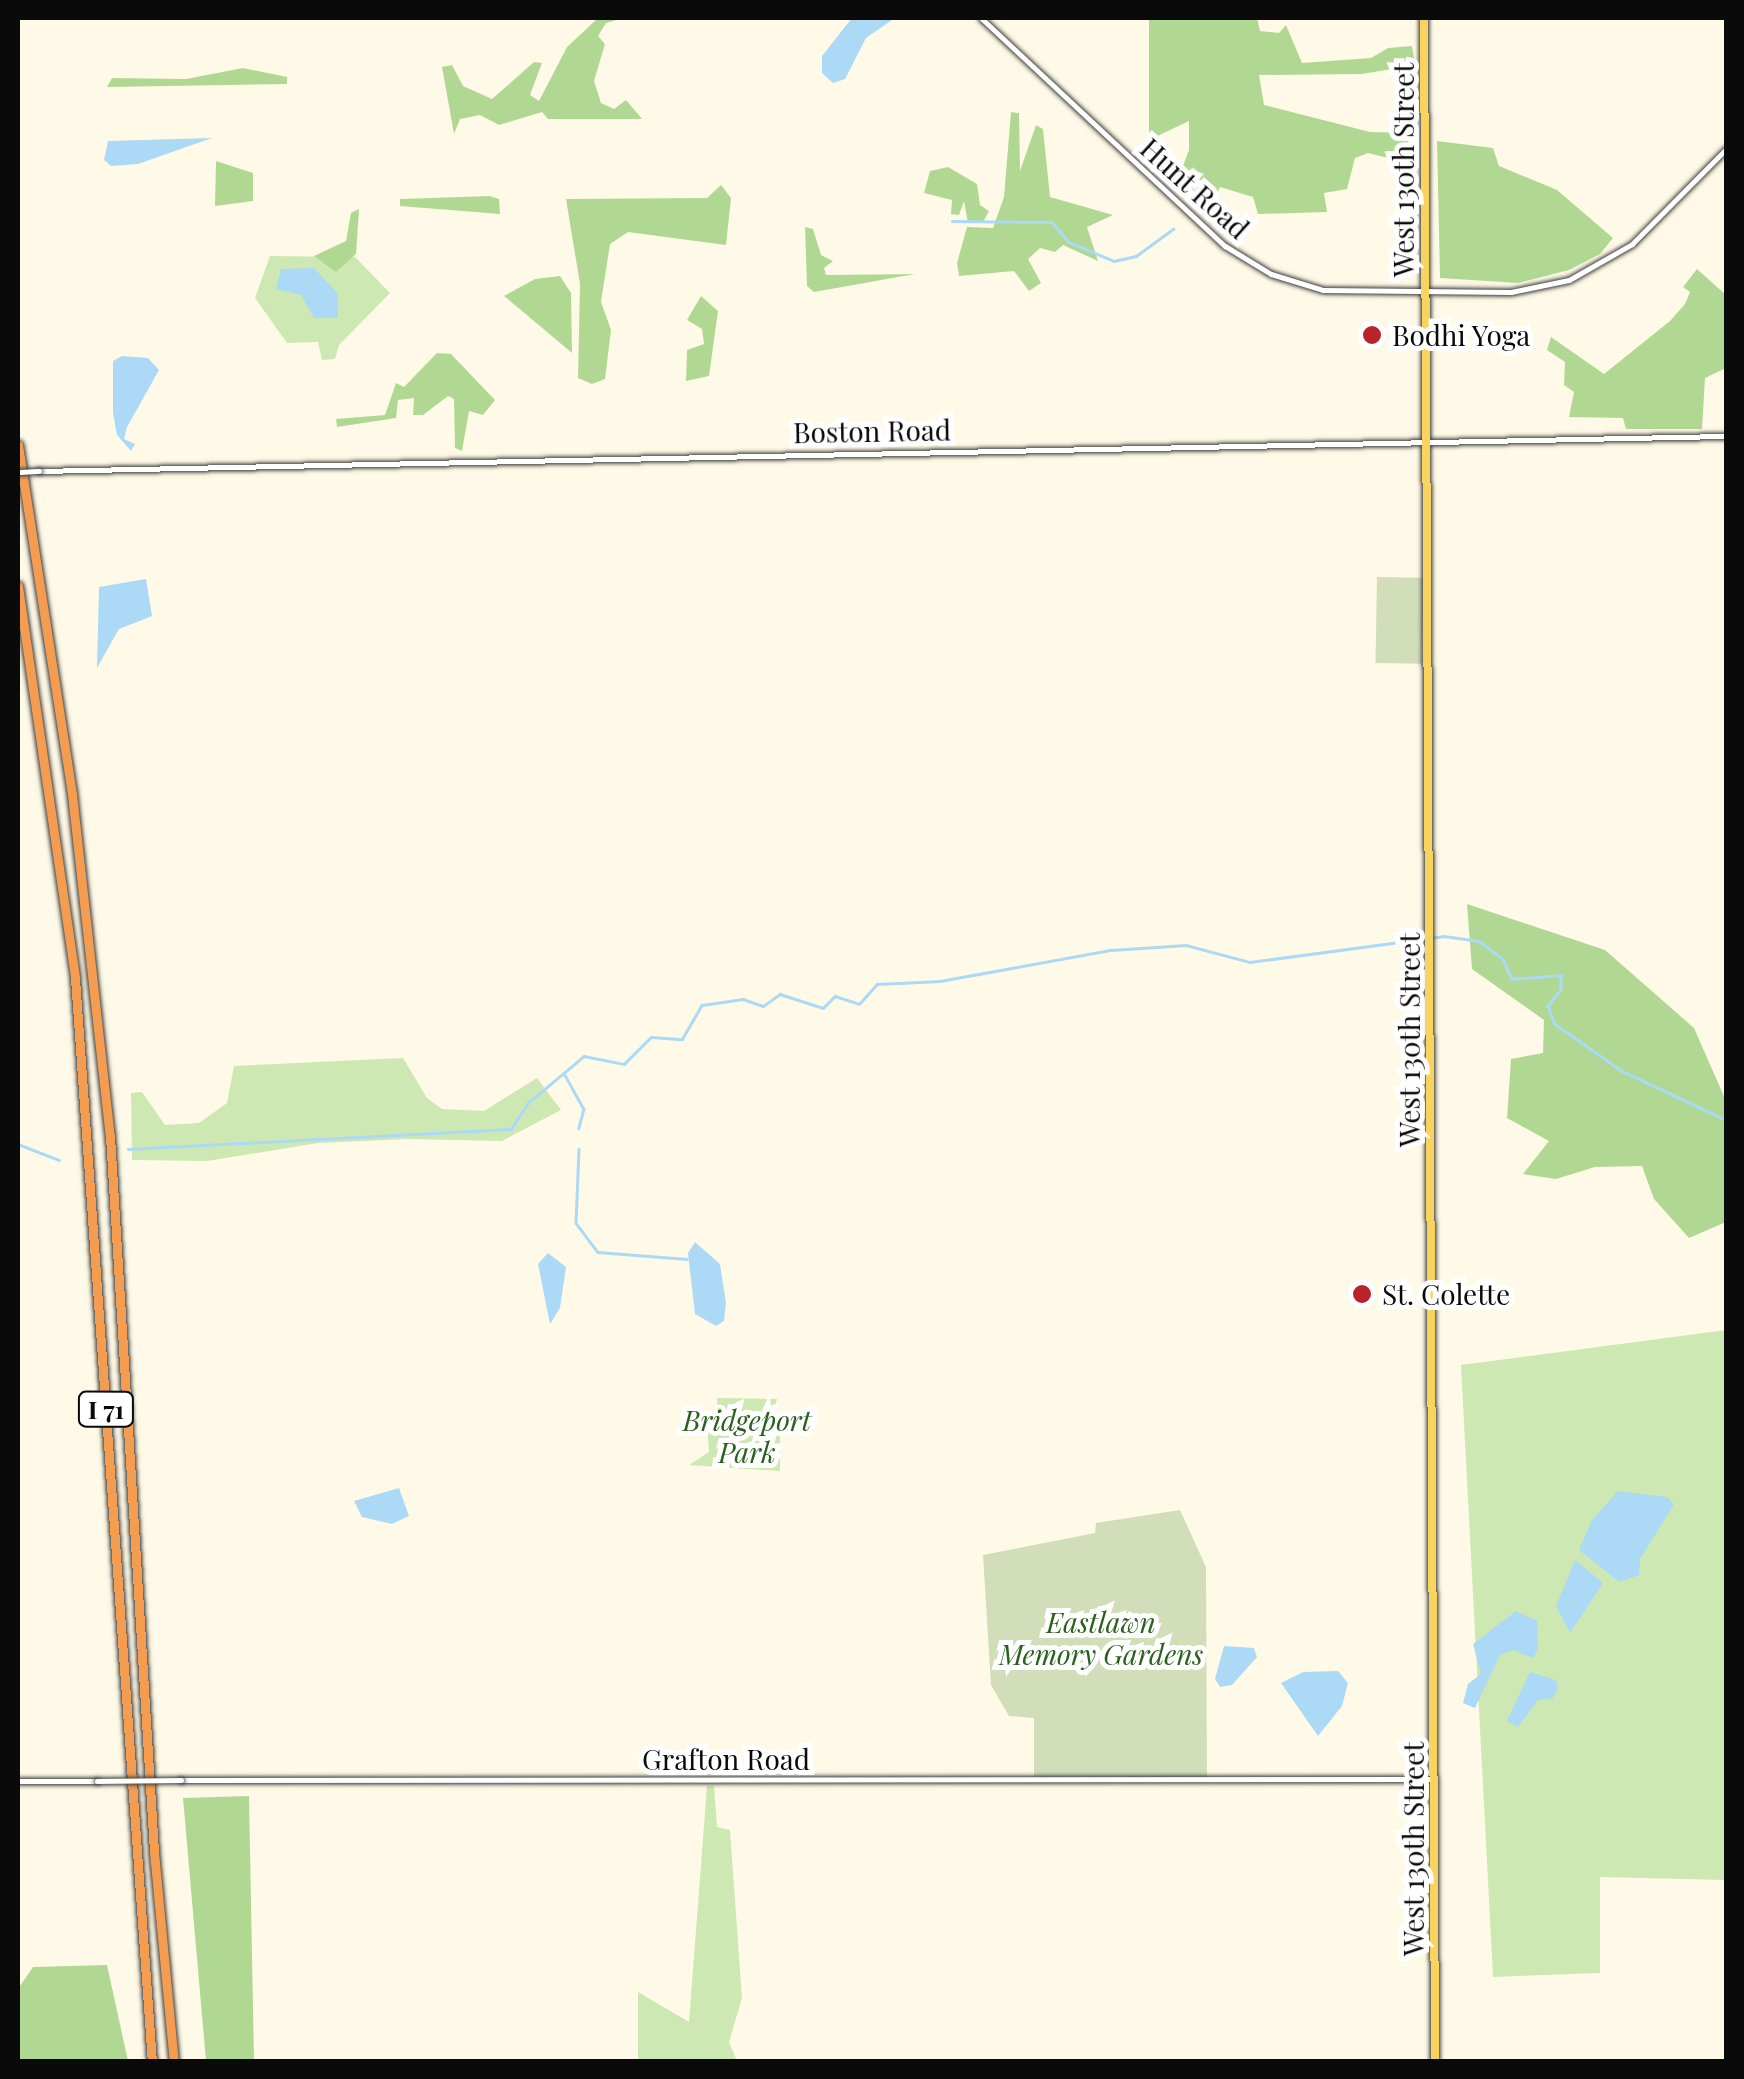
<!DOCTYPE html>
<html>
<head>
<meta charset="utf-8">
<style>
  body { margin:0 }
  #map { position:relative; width:1744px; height:2079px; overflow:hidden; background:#fffae7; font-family:"Playfair Display",serif }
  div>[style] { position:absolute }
  .green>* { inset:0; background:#cde8b2 }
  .forest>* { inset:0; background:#b1d892 }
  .cemetery>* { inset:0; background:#d2deba; transform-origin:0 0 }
  .water>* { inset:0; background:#acd9f5 }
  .stream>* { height:2.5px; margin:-1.25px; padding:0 1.25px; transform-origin:1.25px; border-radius:1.25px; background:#acd9f5 }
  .roads { filter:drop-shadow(0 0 2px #3d3d3d) drop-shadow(0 0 2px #3d3d3d) }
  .minor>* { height:5px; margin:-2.5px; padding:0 2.5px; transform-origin:2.5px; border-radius:2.5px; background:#fff }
  .major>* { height:8px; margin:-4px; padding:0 4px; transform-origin:4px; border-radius:4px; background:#f8d45e }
  .highway>* { height:9px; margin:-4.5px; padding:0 4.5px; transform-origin:4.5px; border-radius:4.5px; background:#f49d50 }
  .bridges { filter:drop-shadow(0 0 2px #3d3d3d) drop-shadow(0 0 2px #3d3d3d) }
  .minor-bridge>* { height:5px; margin:-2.5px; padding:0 2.5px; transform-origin:2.5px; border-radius:2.5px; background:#fff }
  .dots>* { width:28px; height:28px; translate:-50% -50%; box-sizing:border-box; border:5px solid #fff; border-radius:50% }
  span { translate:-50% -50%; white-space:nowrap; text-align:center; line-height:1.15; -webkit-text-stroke:10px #fff; paint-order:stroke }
  .shield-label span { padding:2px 8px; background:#fff; border:2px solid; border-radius:8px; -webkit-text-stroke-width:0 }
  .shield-label { font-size:25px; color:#0a0a0a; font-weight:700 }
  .street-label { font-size:28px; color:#0a0a0a }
  .poi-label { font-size:28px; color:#0a0a0a }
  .left { translate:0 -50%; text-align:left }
  .park-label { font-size:28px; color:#29601c; font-style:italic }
  .frame { position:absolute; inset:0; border:20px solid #0a0a0a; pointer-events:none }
</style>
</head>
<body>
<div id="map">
  <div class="green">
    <div style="clip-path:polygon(270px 256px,355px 257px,390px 293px,339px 345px,335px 359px,322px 360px,318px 342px,287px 343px,255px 298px)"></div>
    <div style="clip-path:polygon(403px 1058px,427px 1098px,442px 1109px,484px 1111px,537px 1078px,561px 1110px,502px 1141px,408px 1139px,318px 1143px,207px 1161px,132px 1160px,131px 1093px,142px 1092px,165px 1125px,199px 1123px,227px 1103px,234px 1066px)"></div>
    <div style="clip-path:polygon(1726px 1330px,1726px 1880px,1600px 1877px,1600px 1973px,1493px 1977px,1461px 1365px)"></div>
    <div style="clip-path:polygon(717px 1398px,777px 1399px,773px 1415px,780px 1422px,780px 1471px,689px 1465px,709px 1452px,707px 1426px,718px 1420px)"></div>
    <div style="clip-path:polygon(707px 1786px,714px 1786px,717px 1827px,730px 1830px,742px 1998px,729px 2042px,737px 2061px,638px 2061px,638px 1992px,689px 2022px)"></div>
  </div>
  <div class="forest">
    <div style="clip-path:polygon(598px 18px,623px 18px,606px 23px,598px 36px,605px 44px,594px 81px,601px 103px,614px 109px,626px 100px,642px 119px,548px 119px,542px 112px,499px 125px,480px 115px,460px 119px,454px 134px,442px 67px,452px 65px,463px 86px,492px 99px,534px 62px,542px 63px,530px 95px,539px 101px,567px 47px)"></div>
    <div style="clip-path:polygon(1149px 18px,1257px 18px,1260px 31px,1279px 33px,1286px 25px,1302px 63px,1371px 58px,1388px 48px,1412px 46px,1415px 65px,1362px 74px,1259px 75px,1264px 105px,1370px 132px,1411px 133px,1413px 164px,1368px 153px,1355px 158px,1347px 189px,1324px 193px,1327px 212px,1258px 214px,1253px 197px,1220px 187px,1206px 215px,1175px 187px,1189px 150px,1189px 121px,1149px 140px)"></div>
    <div style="clip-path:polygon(243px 68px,287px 77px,287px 84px,107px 87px,112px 78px,186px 79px)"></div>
    <div style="clip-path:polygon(1011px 112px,1019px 113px,1020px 171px,1036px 125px,1043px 129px,1050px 197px,1113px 215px,1087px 227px,1098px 261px,1063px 245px,1055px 252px,1040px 248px,1028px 259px,1041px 283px,1029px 291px,1014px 271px,959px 276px,957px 263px,967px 227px,993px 228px,1004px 197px)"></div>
    <div style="clip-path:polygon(1437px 141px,1493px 148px,1499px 166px,1557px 190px,1613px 238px,1600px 254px,1569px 270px,1518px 283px,1440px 278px)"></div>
    <div style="clip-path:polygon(216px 161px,253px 173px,253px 201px,215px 206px)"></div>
    <div style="clip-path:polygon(948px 167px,977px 184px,980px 205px,989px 211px,983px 222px,968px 223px,964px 201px,959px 215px,951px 214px,952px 200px,924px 193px,930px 171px)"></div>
    <div style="clip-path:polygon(721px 185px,731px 198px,726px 245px,628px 232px,610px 244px,601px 302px,611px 330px,605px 379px,592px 384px,578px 378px,580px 284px,566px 199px,707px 198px)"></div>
    <div style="clip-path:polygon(489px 196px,499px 199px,500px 214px,400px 206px,400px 199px)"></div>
    <div style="clip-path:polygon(359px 209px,356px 254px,336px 272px,314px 256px,346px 241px,351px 213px)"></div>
    <div style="clip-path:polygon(805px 227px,813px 229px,821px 255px,833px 261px,824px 268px,826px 275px,915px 274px,814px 292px,807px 286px)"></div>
    <div style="clip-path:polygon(1697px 269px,1726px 295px,1726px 368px,1705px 378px,1702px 429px,1626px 429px,1623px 418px,1569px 417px,1574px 392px,1564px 385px,1565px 362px,1547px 350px,1551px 337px,1604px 374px,1670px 321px,1685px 304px,1690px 292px,1683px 287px)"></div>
    <div style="clip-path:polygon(560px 276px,571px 293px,572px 353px,504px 296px,535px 279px)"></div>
    <div style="clip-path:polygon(701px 296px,718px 311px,709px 376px,686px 381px,687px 350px,704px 344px,702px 329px,687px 320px)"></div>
    <div style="clip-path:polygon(437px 353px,451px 354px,495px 400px,483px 415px,469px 411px,462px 451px,455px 448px,454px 399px,448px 396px,423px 415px,413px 415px,414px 398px,398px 400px,396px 418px,337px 427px,336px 419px,385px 415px,396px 383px,404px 387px)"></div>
    <div style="clip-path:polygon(1467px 904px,1605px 950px,1694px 1028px,1726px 1101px,1726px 1222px,1689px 1238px,1654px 1199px,1642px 1166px,1595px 1167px,1556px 1179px,1523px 1174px,1549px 1141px,1507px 1118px,1511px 1059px,1543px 1053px,1544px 1020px,1472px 969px)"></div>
    <div style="clip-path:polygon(249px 1796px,254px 2061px,206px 2061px,183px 1798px)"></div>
    <div style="clip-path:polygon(107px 1965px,128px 2061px,18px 2061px,18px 1989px,33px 1967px)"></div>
  </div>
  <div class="cemetery">
    <div style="left:1377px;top:577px;width:46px;height:86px;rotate:1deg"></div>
    <div style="clip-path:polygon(1180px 1510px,1206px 1567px,1207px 1779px,1034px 1779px,1034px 1718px,1009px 1716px,991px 1685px,983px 1555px,1095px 1533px,1096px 1523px)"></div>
  </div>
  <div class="water">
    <div style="clip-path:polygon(852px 18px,895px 18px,866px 38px,845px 79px,833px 83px,822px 73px,822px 56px)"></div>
    <div style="clip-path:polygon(212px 138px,138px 164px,111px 166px,104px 160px,108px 141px)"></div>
    <div style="clip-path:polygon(314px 268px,338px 294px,338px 318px,314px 318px,301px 295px,276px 289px,281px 269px)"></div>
    <div style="clip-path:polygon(122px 356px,148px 358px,159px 370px,127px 427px,124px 439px,135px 444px,131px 451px,117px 435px,113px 413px,113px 361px)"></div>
    <div style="clip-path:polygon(146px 579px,152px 616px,119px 629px,97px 668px,99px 587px)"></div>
    <div style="clip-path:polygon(695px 1242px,720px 1264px,726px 1303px,724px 1321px,716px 1326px,695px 1314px,688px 1253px)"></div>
    <div style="clip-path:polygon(548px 1253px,566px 1267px,560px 1308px,550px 1324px,538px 1264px)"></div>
    <div style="clip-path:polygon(399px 1488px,409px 1516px,392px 1524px,362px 1517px,354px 1501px)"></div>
    <div style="clip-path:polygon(1618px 1491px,1667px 1497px,1674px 1504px,1640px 1559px,1639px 1575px,1619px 1582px,1579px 1550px,1592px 1520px)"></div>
    <div style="clip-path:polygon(1575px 1560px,1603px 1583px,1570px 1633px,1556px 1606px)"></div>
    <div style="clip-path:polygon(1516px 1611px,1537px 1621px,1538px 1649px,1533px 1658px,1513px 1650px,1500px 1655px,1475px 1708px,1463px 1703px,1468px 1684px,1481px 1674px,1473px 1644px)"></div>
    <div style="clip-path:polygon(1224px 1646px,1254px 1648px,1257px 1657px,1232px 1685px,1220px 1687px,1215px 1679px)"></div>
    <div style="clip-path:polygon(1338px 1671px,1348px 1683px,1342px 1706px,1318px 1736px,1281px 1683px,1303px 1672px)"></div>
    <div style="clip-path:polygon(1530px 1672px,1556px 1680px,1558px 1688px,1553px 1698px,1538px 1700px,1518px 1727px,1507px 1721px)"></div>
  </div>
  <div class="stream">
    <div style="left:952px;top:221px;width:100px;rotate:0.6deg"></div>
    <div style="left:1052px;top:222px;width:26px;rotate:50deg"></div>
    <div style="left:1069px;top:242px;width:49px;rotate:22.9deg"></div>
    <div style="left:1114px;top:261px;width:23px;rotate:-13deg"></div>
    <div style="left:1136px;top:256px;width:46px;rotate:-36.1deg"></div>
    <div style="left:565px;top:1075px;width:39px;rotate:61deg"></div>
    <div style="left:584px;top:1109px;width:20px;rotate:105deg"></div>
    <div style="left:18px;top:1144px;width:44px;rotate:21.3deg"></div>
    <div style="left:128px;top:1149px;width:384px;rotate:-3deg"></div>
    <div style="left:511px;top:1129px;width:31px;rotate:-57deg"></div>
    <div style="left:528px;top:1103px;width:73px;rotate:-40deg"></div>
    <div style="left:584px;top:1056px;width:41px;rotate:11.3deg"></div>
    <div style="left:624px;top:1064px;width:38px;rotate:-45deg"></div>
    <div style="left:651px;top:1037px;width:31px;rotate:4deg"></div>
    <div style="left:682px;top:1039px;width:39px;rotate:-60deg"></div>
    <div style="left:702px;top:1005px;width:41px;rotate:-8.3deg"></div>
    <div style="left:743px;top:999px;width:21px;rotate:19deg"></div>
    <div style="left:763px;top:1006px;width:21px;rotate:-35deg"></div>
    <div style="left:780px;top:994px;width:45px;rotate:18deg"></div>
    <div style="left:823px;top:1008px;width:17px;rotate:-45deg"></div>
    <div style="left:835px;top:996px;width:25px;rotate:18deg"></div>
    <div style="left:859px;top:1004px;width:27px;rotate:-48deg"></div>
    <div style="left:877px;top:984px;width:63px;rotate:-2.7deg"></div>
    <div style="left:940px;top:981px;width:174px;rotate:-10.3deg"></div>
    <div style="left:1111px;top:950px;width:75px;rotate:-3.8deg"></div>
    <div style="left:1186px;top:945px;width:66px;rotate:14.9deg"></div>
    <div style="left:1250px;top:962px;width:196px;rotate:-7.6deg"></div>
    <div style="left:1444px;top:936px;width:35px;rotate:8deg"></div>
    <div style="left:1479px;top:941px;width:30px;rotate:37deg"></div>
    <div style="left:1503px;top:959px;width:22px;rotate:66deg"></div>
    <div style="left:1512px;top:979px;width:49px;rotate:-4.7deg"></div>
    <div style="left:1561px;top:975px;width:15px;rotate:90deg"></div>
    <div style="left:1561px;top:990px;width:21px;rotate:129deg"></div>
    <div style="left:1548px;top:1006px;width:19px;rotate:69deg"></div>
    <div style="left:1555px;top:1024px;width:82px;rotate:35deg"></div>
    <div style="left:1622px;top:1071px;width:115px;rotate:25.2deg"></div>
    <div style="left:579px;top:1149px;width:74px;rotate:92.3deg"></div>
    <div style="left:576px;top:1223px;width:36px;rotate:53deg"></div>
    <div style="left:598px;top:1252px;width:89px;rotate:4.5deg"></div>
  </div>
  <div class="roads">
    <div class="minor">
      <div style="left:981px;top:18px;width:334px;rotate:43.1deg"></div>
      <div style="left:1225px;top:246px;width:54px;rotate:31.3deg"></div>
      <div style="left:1271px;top:274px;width:54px;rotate:17.1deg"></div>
      <div style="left:1323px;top:290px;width:188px;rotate:0.6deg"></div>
      <div style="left:1511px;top:292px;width:59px;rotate:-11.7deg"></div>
      <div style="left:1569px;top:280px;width:73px;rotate:-29.7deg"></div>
      <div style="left:1632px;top:244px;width:134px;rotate:-45.3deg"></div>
      <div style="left:39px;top:471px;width:1687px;rotate:-1.19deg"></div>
      <div style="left:181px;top:1780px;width:1251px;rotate:-0.05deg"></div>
      <div style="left:18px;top:1781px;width:79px"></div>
    </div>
    <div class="major">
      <div style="left:1424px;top:18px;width:2044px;rotate:89.69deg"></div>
    </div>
    <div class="highway">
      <div style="left:18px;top:445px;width:353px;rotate:81.2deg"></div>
      <div style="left:72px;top:794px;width:344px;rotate:83.7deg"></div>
      <div style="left:110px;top:1136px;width:717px;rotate:86.48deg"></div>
      <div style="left:154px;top:1852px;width:211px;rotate:84.6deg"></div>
      <div style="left:18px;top:586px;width:396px;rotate:81.7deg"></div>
      <div style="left:75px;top:978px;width:1087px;rotate:85.94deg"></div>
    </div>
  </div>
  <div class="bridges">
    <div class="minor-bridge">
      <div style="left:18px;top:472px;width:21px;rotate:-3deg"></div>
      <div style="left:97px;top:1781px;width:84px;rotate:-0.7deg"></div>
    </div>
  </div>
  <div class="dots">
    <div style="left:1372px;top:335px;background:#b8242a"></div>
    <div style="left:1362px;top:1294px;background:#b8242a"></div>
  </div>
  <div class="shield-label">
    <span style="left:106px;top:1409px">I 71</span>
  </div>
  <div class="street-label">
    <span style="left:1403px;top:170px;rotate:-90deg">West 130th Street</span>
    <span style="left:1195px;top:188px;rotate:42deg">Hunt Road</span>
    <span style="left:872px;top:431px;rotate:-1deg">Boston Road</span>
    <span style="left:1409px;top:1040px;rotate:-90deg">West 130th Street</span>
    <span style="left:726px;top:1759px">Grafton Road</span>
    <span style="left:1413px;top:1849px;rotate:-90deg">West 130th Street</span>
  </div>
  <div class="poi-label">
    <span class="left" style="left:1392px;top:335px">Bodhi Yoga</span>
    <span class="left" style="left:1382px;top:1294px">St. Colette</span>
  </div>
  <div class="park-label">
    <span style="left:747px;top:1436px">Bridgeport<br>Park</span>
    <span style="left:1101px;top:1638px">Eastlawn<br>Memory Gardens</span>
  </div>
  <div class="frame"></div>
</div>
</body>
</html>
